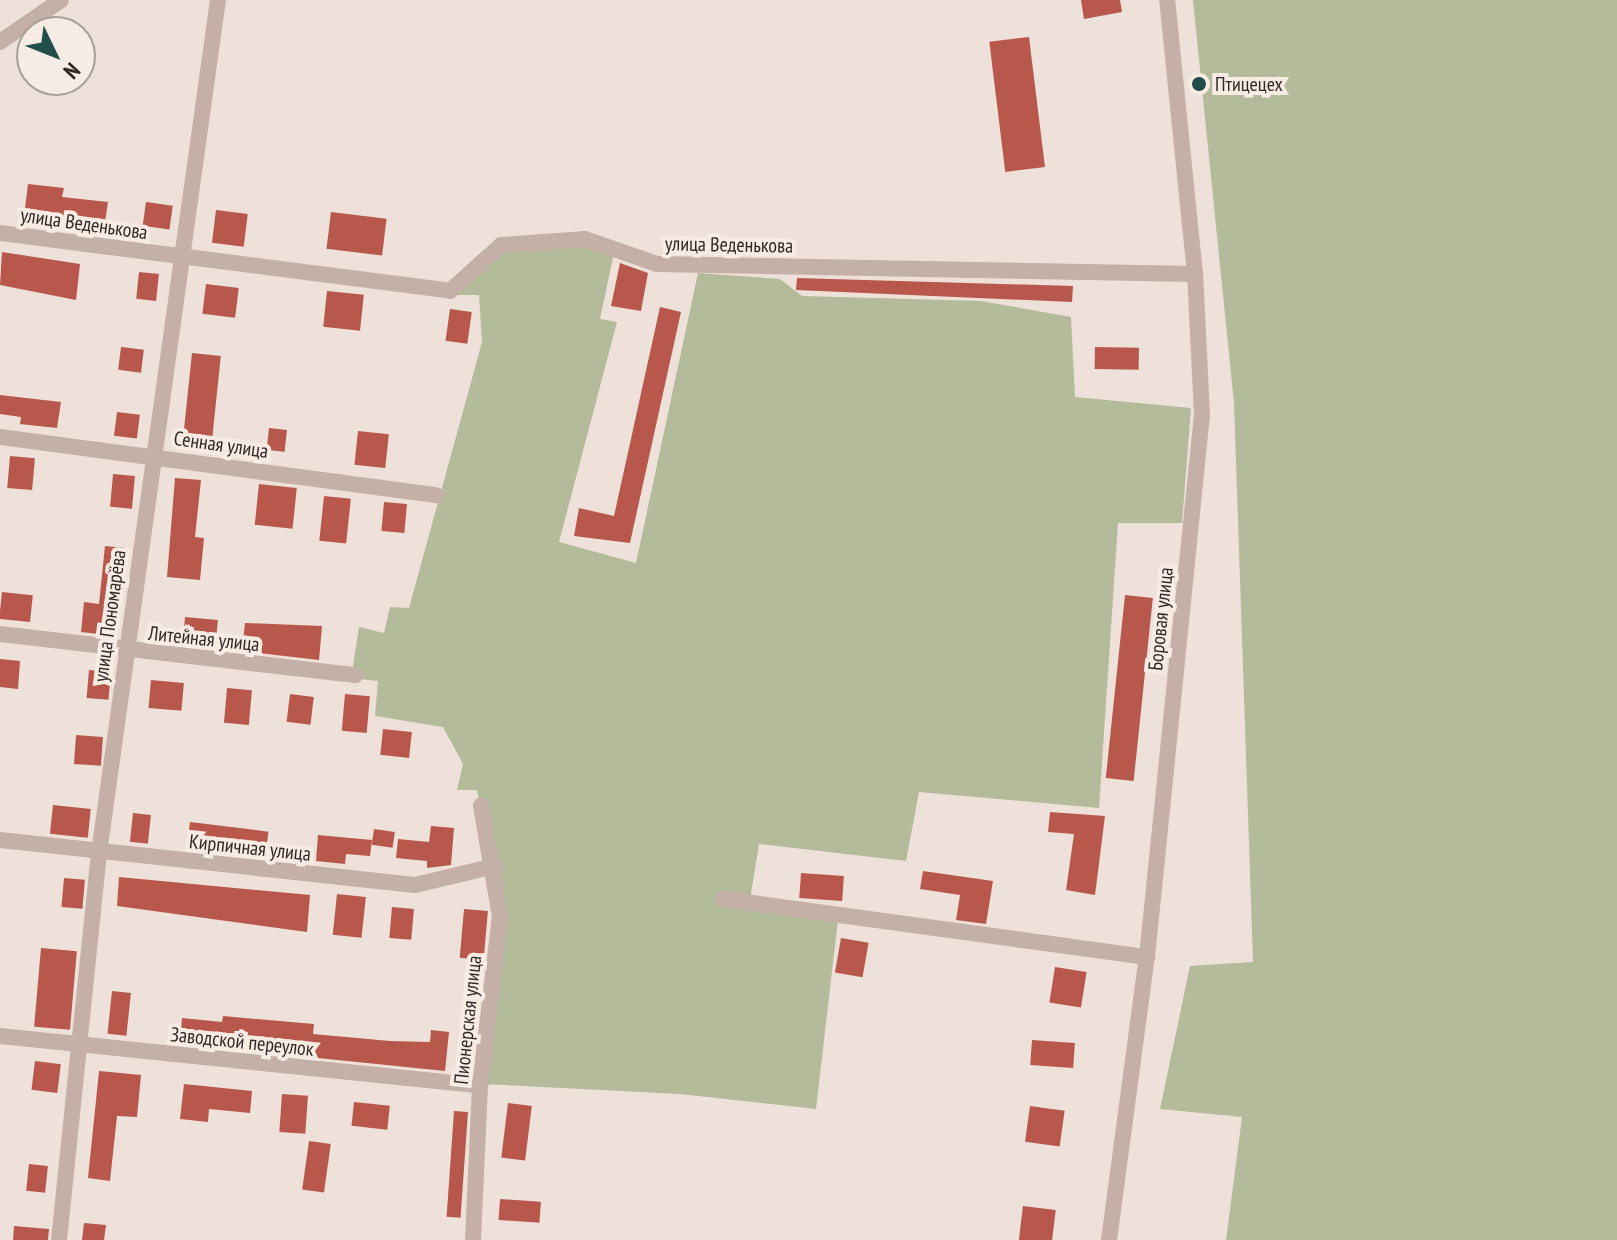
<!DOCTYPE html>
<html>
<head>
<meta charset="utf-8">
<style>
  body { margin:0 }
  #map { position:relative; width:1617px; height:1240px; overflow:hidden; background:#eee1d9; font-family:"PT Sans Narrow",sans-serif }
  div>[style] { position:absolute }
  .green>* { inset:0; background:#b4bb9b }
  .building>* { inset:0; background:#b8584c; transform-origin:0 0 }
  .minor>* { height:16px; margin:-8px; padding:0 8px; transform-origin:8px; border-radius:8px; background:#c4b0a6 }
  .dots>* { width:22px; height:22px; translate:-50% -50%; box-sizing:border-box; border:4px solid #f6ece4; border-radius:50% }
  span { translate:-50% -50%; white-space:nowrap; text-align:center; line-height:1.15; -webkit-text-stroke:8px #f6ece4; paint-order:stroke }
  .poi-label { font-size:20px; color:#312826 }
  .left { translate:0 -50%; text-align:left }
  .street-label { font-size:20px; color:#312826 }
  .north { position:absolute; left:16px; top:16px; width:80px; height:80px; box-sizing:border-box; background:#f6ece4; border:2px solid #a79e98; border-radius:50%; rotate:133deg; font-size:22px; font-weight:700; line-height:32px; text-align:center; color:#312826 }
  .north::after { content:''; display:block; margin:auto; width:28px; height:36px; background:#214e4b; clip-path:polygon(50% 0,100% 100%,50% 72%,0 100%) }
</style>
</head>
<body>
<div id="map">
  <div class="green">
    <div style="clip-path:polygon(1193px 0,1617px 0,1617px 1240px,1226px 1240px,1242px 1117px,1160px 1109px,1190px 966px,1253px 962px,1234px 403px)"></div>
    <div style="clip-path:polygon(582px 244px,614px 253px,600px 319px,617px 322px,559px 542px,636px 563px,698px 273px,780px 279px,802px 296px,981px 301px,1071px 317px,1075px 397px,1191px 408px,1182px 523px,1118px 523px,1099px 808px,919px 792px,906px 861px,759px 844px,750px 900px,838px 920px,816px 1109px,680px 1094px,484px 1084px,504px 919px,477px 790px,457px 790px,463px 764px,443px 727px,375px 716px,378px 681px,351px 678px,359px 627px,384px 633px,390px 607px,409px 608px,482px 342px,479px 295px,450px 295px,504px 249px)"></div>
  </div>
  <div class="building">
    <div style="clip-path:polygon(1081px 0,1120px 0,1122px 12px,1084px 19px)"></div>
    <div style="left:1029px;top:37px;width:131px;height:40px;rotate:83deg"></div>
    <div style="clip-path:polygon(28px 184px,64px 188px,62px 197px,108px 202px,104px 229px,24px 217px)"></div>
    <div style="left:146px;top:202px;width:27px;height:24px;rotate:8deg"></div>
    <div style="left:216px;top:210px;width:32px;height:33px;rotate:7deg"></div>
    <div style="left:331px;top:212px;width:56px;height:37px;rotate:7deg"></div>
    <div style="clip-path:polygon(2px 252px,80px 264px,76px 300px,0 285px)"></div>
    <div style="clip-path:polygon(620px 263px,648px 273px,641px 311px,611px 306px)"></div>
    <div style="left:139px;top:272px;width:20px;height:27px;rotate:6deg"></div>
    <div style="clip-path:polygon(797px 278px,1073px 286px,1072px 302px,796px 290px)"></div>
    <div style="left:206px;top:284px;width:33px;height:30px;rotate:7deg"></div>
    <div style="left:327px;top:291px;width:37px;height:36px;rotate:6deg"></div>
    <div style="clip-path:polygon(660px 307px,681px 312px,630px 543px,574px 536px,579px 508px,614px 516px)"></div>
    <div style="left:450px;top:309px;width:22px;height:32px;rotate:8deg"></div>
    <div style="left:121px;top:347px;width:23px;height:23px;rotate:7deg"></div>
    <div style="left:1095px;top:347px;width:44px;height:22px;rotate:1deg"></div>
    <div style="left:192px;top:353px;width:29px;height:84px;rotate:6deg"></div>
    <div style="clip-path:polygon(0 395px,61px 402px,57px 428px,20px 424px,21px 417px,0 414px)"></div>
    <div style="left:117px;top:412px;width:23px;height:24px;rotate:7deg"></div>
    <div style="left:269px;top:428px;width:18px;height:22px;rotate:6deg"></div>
    <div style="left:358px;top:431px;width:31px;height:34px;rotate:6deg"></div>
    <div style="left:10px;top:456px;width:25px;height:32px;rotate:5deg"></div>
    <div style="left:113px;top:474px;width:22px;height:33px;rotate:5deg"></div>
    <div style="clip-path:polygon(175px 478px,201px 480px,195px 537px,204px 538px,200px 580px,167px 577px)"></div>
    <div style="left:259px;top:484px;width:38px;height:41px;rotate:6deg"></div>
    <div style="left:324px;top:496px;width:27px;height:45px;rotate:6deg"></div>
    <div style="left:384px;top:502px;width:23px;height:29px;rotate:5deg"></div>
    <div style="clip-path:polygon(105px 546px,125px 548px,115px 636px,81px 632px,84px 602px,99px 604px)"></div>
    <div style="left:2px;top:592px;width:31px;height:27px;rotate:6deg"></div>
    <div style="left:1125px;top:595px;width:28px;height:184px;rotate:6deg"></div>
    <div style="left:185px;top:617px;width:33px;height:27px;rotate:5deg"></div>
    <div style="clip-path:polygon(245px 623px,322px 626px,319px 660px,242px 651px)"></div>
    <div style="clip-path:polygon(0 659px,20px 661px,18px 689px,0 687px)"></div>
    <div style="left:89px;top:670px;width:22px;height:28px;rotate:5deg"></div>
    <div style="left:151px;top:680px;width:33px;height:28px;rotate:5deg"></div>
    <div style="left:227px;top:688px;width:25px;height:35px;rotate:5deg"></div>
    <div style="left:290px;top:694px;width:24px;height:28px;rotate:7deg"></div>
    <div style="left:345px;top:694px;width:25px;height:37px;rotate:5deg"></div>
    <div style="left:383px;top:729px;width:29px;height:26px;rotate:6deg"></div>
    <div style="left:76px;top:735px;width:27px;height:29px;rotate:4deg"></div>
    <div style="left:53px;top:805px;width:38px;height:29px;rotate:6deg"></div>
    <div style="clip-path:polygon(1050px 812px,1105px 816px,1095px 895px,1066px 890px,1074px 834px,1048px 832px)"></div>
    <div style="left:133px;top:813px;width:18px;height:29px;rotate:6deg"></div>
    <div style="left:190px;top:822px;width:79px;height:25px;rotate:7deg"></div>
    <div style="clip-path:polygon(431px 826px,454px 828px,451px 865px,427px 868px,427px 861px,396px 858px,398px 839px,429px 842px)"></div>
    <div style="left:374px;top:829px;width:21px;height:16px;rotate:8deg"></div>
    <div style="clip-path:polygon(318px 835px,372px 840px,370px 856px,346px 854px,345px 864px,316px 861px)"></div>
    <div style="clip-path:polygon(923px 871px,993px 881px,986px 924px,956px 920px,960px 895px,920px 889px)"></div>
    <div style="left:801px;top:873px;width:43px;height:25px;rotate:4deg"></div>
    <div style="clip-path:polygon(119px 877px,310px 895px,307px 932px,117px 906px)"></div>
    <div style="left:64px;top:878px;width:21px;height:29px;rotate:5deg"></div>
    <div style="left:337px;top:894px;width:29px;height:41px;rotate:6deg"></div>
    <div style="left:392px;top:907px;width:22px;height:31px;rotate:5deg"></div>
    <div style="left:464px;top:909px;width:24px;height:49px;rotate:5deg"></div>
    <div style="left:841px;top:938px;width:28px;height:35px;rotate:10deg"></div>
    <div style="left:41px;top:948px;width:36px;height:79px;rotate:5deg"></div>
    <div style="left:1055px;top:967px;width:32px;height:36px;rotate:9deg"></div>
    <div style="left:112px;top:991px;width:19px;height:43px;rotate:6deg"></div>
    <div style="clip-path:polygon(223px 1016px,314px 1024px,313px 1034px,390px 1041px,430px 1042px,431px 1030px,449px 1032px,445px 1071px,180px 1044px,182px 1018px,222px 1022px)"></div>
    <div style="left:1032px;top:1040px;width:43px;height:25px;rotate:4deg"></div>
    <div style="left:35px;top:1061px;width:26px;height:29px;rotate:7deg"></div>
    <div style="clip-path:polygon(99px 1071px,141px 1075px,137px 1117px,117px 1116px,110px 1181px,88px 1178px)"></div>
    <div style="clip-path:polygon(184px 1084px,252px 1091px,250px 1113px,209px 1109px,208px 1122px,180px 1119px)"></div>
    <div style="left:282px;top:1094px;width:26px;height:38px;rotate:4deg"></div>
    <div style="left:354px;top:1102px;width:36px;height:24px;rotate:6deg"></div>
    <div style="left:508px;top:1103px;width:24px;height:55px;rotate:7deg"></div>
    <div style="left:1030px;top:1106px;width:35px;height:36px;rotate:8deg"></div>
    <div style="left:454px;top:1111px;width:14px;height:106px;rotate:4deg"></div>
    <div style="left:309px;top:1141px;width:22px;height:49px;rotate:8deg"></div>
    <div style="left:29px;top:1164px;width:19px;height:27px;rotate:6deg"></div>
    <div style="left:500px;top:1199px;width:41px;height:21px;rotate:4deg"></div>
    <div style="left:1023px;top:1206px;width:33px;height:34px;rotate:7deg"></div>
    <div style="clip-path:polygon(84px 1223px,106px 1225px,104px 1240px,82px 1240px)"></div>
    <div style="clip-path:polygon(14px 1226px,49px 1229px,48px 1240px,13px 1240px)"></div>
  </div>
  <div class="minor">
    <div style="left:0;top:42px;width:74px;rotate:-34.5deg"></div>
    <div style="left:0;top:233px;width:454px;rotate:7.3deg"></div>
    <div style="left:450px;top:291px;width:69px;rotate:-42deg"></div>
    <div style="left:501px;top:245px;width:84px;rotate:-4.1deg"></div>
    <div style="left:585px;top:239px;width:76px;rotate:19.1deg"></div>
    <div style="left:657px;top:264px;width:538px;rotate:1.06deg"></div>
    <div style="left:0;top:437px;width:440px;rotate:7.6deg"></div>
    <div style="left:0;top:634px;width:358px;rotate:6.6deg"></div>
    <div style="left:0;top:840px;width:417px;rotate:6.2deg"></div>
    <div style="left:415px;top:885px;width:82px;rotate:-13.4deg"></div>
    <div style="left:723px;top:899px;width:428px;rotate:7.8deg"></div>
    <div style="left:0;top:1036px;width:483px;rotate:5.9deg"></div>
    <div style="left:59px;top:1240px;width:389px;rotate:-84.1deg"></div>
    <div style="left:99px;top:853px;width:861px;rotate:-82.06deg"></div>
    <div style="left:473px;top:1240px;width:154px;rotate:-87.4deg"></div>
    <div style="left:480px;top:1086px;width:170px;rotate:-83.3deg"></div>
    <div style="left:500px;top:917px;width:113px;rotate:-99.7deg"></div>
    <div style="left:1109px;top:1240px;width:286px;rotate:-82.4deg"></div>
    <div style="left:1147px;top:957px;width:545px;rotate:-84.21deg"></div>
    <div style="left:1202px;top:415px;width:141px;rotate:-92.8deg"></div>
    <div style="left:1195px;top:274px;width:275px;rotate:-95.8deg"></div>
  </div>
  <div class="dots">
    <div style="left:1199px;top:84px;background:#214e4b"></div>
  </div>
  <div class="poi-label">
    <span class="left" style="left:1215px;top:84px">Птицецех</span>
  </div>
  <div class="street-label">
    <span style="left:84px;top:224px;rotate:8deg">улица Веденькова</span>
    <span style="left:729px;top:245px;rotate:1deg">улица Веденькова</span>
    <span style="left:221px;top:445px;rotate:8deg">Сенная улица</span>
    <span style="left:110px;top:616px;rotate:-82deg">улица Пономарёва</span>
    <span style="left:1161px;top:619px;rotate:-84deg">Боровая улица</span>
    <span style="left:204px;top:639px;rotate:6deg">Литейная улица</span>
    <span style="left:250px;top:848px;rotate:6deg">Кирпичная улица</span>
    <span style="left:468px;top:1020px;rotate:-84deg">Пионерская улица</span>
    <span style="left:242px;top:1042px;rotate:6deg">Заводской переулок</span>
  </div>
  <div class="north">N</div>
</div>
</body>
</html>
